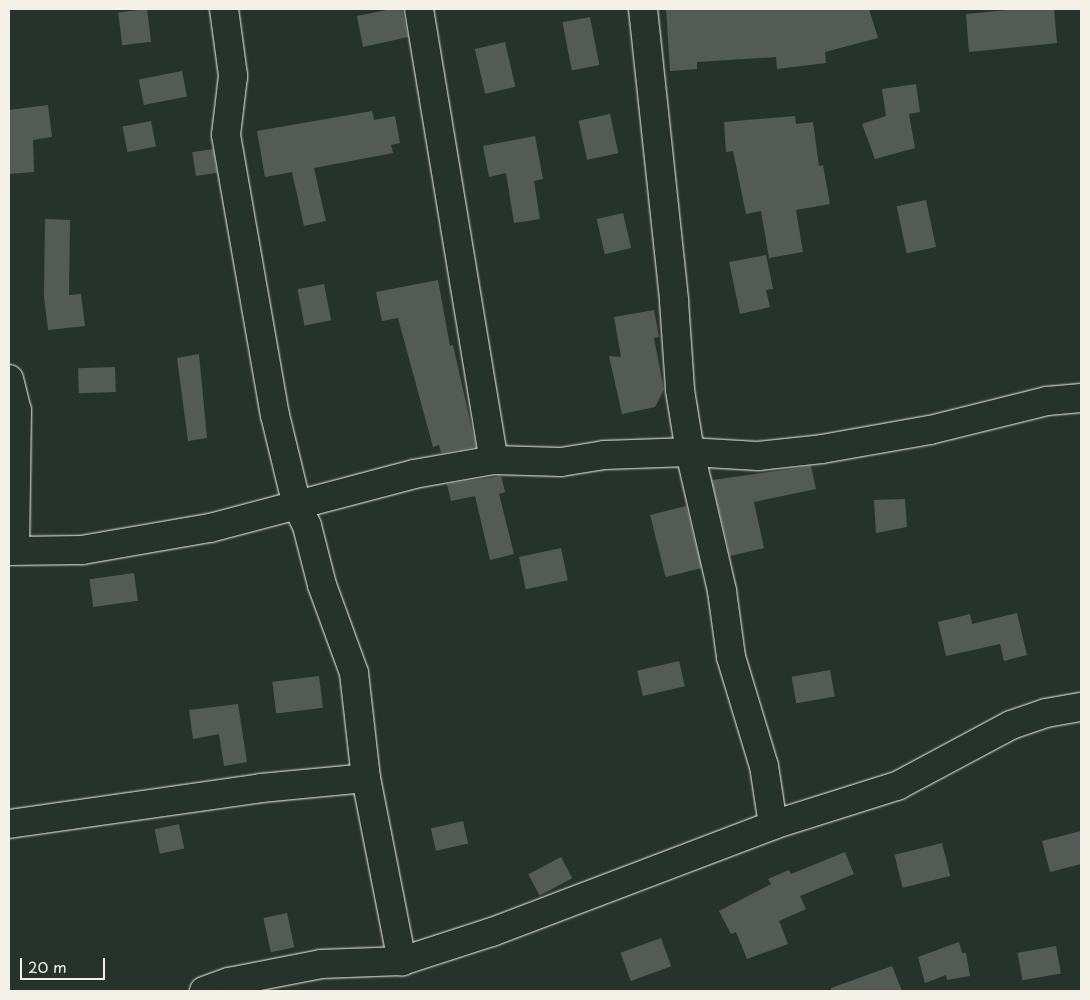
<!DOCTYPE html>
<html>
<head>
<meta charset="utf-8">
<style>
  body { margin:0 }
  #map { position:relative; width:1090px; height:1000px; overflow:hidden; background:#26332d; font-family:"Playpen Sans",sans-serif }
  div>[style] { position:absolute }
  .building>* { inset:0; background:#525c55; transform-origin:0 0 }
  .roads { filter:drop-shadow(0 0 1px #f4f1e8) drop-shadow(0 0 1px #f4f1e8) }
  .minor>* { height:28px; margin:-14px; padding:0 14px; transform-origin:14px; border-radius:14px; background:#26332d }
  span { translate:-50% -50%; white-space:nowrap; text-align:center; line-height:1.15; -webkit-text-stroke:4px #26332d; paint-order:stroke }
  .frame { position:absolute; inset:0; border:10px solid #f4f1e8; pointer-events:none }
  .scale { position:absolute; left:20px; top:958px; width:85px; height:22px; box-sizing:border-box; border:2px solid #f4f1e8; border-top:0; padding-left:6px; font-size:15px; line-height:18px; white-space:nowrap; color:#f4f1e8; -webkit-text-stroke:4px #26332d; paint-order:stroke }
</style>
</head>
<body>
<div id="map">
  <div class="building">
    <div style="left:147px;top:9px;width:33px;height:29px;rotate:83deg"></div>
    <div style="clip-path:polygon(392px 9px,402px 9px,408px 37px,363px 47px,357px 16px)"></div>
    <div style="clip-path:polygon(666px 9px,869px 9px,878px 38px,825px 52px,826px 63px,777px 69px,776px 57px,697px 62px,697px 69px,670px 71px)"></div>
    <div style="clip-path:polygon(1018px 9px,1054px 9px,1057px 43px,969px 52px,966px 14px)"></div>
    <div style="left:590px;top:17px;width:49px;height:28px;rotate:79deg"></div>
    <div style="left:505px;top:42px;width:46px;height:31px;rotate:77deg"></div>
    <div style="left:182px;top:71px;width:26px;height:44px;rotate:79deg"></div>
    <div style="clip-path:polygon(916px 84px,920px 112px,909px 114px,915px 148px,875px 159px,862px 124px,886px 116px,882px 89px)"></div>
    <div style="clip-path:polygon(48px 105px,52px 137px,33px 140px,34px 172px,9px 174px,9px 110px)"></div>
    <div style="clip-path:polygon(372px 111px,374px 120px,395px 116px,400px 143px,391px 145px,393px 153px,314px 168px,326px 221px,304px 226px,292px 172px,265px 177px,257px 131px)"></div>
    <div style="left:610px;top:114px;width:40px;height:32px;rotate:78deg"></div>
    <div style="clip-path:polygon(795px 116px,796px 124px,813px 122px,819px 166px,823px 165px,830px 204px,796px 210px,803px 252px,769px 258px,761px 211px,746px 214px,733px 151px,726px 152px,724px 122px)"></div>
    <div style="left:151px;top:121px;width:26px;height:29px;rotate:79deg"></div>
    <div style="clip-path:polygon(535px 136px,543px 179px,534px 181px,540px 219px,514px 223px,506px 173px,489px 177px,483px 146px)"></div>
    <div style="left:213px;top:149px;width:24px;height:21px;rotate:81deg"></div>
    <div style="left:926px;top:200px;width:48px;height:30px;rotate:78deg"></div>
    <div style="left:623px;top:213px;width:36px;height:27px;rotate:77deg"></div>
    <div style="clip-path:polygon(45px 219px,70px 220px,69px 295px,81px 294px,85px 326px,48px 330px,44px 297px)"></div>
    <div style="clip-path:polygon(766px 255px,773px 289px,766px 290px,770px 307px,740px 314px,729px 262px)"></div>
    <div style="clip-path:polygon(438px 280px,450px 346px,453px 345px,476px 447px,441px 453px,439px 445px,433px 447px,398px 318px,382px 321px,376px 292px)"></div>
    <div style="left:324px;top:284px;width:37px;height:27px;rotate:79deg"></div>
    <div style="clip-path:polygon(654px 310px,659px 337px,654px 338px,664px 390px,655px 407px,622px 414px,609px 356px,621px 357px,614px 317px)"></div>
    <div style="clip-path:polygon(199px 354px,207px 438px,188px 441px,177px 358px)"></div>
    <div style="left:115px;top:367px;width:25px;height:37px;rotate:88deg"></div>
    <div style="clip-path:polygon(811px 466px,816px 489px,754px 502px,764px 548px,730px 556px,712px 480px)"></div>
    <div style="clip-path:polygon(501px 476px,505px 492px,499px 494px,514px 554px,490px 560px,475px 496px,451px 501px,447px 484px)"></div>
    <div style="clip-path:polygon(905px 499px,907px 527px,876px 533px,874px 500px)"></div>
    <div style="left:686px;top:506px;width:64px;height:37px;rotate:76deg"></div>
    <div style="left:561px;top:548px;width:33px;height:43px;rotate:78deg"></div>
    <div style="left:134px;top:573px;width:28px;height:45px;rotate:82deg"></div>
    <div style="clip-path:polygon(1017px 613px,1027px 655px,1004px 661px,1000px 644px,946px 656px,938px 622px,970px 614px,972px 624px)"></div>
    <div style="left:679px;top:661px;width:26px;height:43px;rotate:77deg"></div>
    <div style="left:830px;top:670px;width:27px;height:39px;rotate:80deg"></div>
    <div style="left:319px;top:676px;width:32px;height:47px;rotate:83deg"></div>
    <div style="clip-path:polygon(238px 704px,247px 762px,224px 766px,219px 734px,193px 739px,189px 710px)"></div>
    <div style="left:463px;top:821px;width:23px;height:33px;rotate:77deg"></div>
    <div style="left:179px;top:824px;width:25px;height:25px;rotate:78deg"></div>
    <div style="clip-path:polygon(1081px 831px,1081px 864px,1050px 872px,1042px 841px)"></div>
    <div style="left:942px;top:843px;width:34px;height:49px;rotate:76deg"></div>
    <div style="clip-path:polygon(845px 852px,854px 874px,800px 896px,806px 909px,779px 921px,788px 944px,747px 959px,736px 932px,731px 934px,719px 911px,771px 884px,768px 879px,789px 870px,791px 874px)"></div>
    <div style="left:561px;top:857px;width:24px;height:37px;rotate:62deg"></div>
    <div style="left:287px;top:913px;width:35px;height:24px;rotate:78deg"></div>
    <div style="left:661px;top:938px;width:30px;height:43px;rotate:70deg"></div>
    <div style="clip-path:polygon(959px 942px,962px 953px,966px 953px,970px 976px,947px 980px,946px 975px,925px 983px,918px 957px)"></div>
    <div style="left:1056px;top:946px;width:28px;height:39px;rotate:80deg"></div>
    <div style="clip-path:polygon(892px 966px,902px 991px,831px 991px,831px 988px)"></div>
  </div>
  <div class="roads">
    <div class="minor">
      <div style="left:224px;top:9px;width:68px;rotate:82.3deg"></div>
      <div style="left:233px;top:76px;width:59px;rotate:96.8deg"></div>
      <div style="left:226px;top:135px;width:284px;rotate:80.1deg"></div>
      <div style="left:275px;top:415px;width:94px;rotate:76.4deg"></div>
      <div style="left:297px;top:506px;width:22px;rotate:63deg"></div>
      <div style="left:307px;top:526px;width:61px;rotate:75.7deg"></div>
      <div style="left:322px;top:585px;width:94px;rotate:70deg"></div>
      <div style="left:354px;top:673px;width:106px;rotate:83.5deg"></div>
      <div style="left:366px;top:778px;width:187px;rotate:78.9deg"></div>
      <div style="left:419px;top:9px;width:457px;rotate:80.6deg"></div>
      <div style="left:643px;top:9px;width:294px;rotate:83.9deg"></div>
      <div style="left:674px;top:301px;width:89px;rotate:86.1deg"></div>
      <div style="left:680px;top:390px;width:63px;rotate:80.8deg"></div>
      <div style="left:690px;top:452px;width:143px;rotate:77deg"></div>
      <div style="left:722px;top:591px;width:67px;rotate:82.2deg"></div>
      <div style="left:731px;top:657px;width:114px;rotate:73.2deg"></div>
      <div style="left:764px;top:766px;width:60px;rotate:81.3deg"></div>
      <div style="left:9px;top:379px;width:32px;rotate:76deg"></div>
      <div style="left:17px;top:410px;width:140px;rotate:90.8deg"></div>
      <div style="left:9px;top:551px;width:73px;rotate:-0.8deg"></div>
      <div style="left:82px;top:550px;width:130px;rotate:-9.8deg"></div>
      <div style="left:210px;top:528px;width:211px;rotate:-14.8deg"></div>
      <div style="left:414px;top:474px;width:81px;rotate:-9.9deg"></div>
      <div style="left:494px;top:460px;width:67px;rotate:1.7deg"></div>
      <div style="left:561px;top:462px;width:44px;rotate:-9.2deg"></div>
      <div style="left:604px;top:455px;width:86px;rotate:-2deg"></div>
      <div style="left:690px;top:452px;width:68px;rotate:3.4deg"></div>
      <div style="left:758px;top:456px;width:64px;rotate:-6.2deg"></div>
      <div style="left:822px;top:449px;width:110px;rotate:-10deg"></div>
      <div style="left:930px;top:430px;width:121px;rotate:-13.9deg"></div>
      <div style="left:1047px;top:401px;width:34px;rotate:-5deg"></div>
      <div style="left:9px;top:824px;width:255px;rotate:-8.1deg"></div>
      <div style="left:261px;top:788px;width:105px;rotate:-5.4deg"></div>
      <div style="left:204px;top:991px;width:27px;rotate:-20deg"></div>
      <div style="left:229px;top:982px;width:94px;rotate:-11.1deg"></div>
      <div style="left:321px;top:964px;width:81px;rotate:-2.1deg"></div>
      <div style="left:402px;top:961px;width:95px;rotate:-17.9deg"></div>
      <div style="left:492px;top:932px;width:301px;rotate:-20.8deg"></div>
      <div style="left:773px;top:825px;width:130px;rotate:-17.5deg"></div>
      <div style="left:897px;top:786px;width:129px;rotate:-28.2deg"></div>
      <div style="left:1011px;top:725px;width:37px;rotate:-19deg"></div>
      <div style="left:1046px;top:713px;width:36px;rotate:-10deg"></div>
    </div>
  </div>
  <div class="frame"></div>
  <div class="scale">20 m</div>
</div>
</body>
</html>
